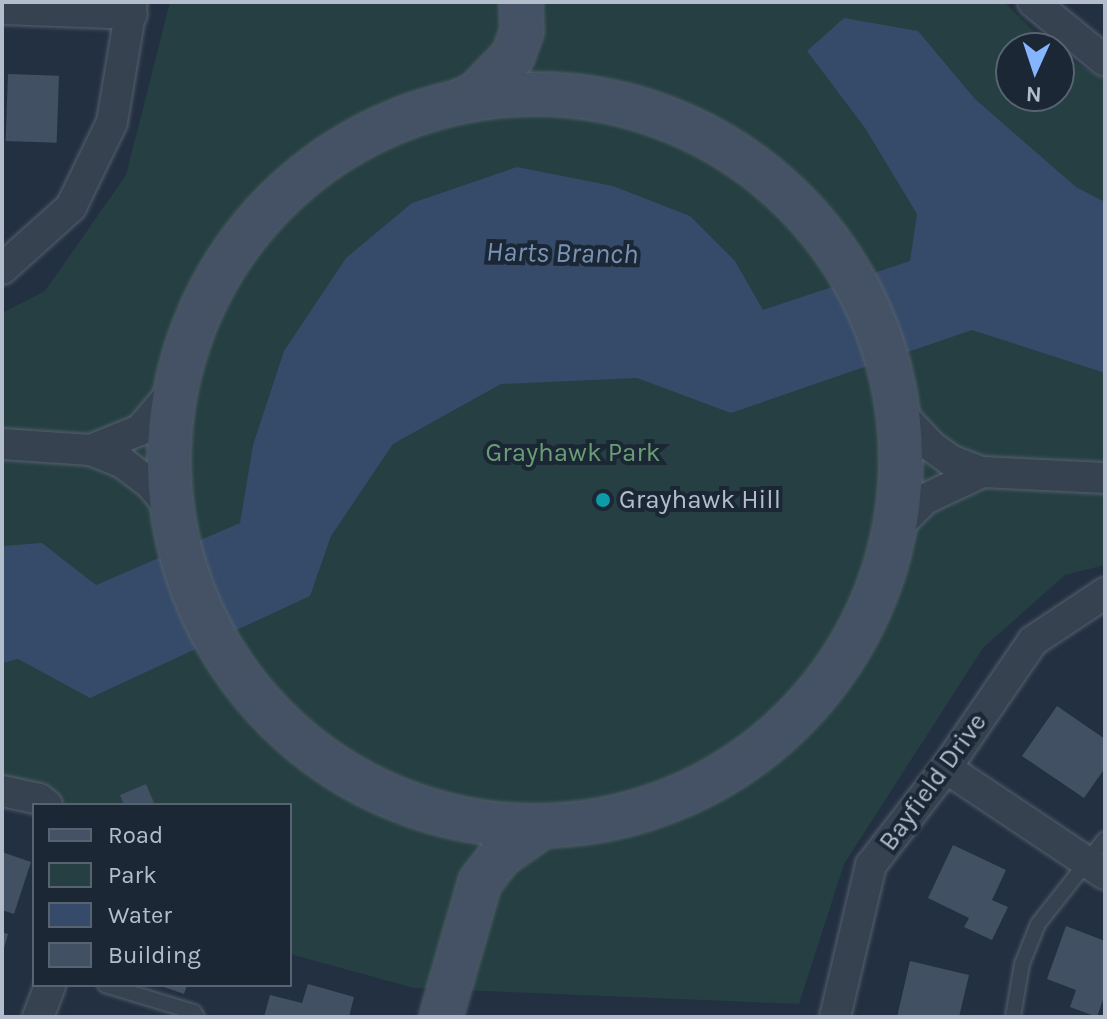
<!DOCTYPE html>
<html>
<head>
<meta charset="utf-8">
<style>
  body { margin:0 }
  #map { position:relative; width:1107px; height:1019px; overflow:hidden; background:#233041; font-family:Karla,sans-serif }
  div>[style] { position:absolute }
  .green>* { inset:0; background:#253f42 }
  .water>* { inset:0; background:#354b69 }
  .building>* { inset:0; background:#415063; transform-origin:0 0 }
  .roads { filter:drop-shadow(0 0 2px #55606e) drop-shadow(0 0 2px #55606e) }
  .lane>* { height:14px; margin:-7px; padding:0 7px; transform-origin:7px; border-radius:7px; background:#374251 }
  .street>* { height:30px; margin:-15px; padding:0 15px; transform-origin:15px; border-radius:15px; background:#374251 }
  .secondary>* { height:42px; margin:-21px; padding:0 21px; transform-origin:21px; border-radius:21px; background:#455164 }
  .secondary>.ring { margin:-21px; padding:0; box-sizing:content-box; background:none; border:42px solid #455164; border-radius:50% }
  .dots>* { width:22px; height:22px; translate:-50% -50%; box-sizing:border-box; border:4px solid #1c2736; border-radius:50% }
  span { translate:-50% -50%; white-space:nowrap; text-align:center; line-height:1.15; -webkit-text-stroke:8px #1c2736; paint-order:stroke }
  .park-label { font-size:26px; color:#699e74 }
  .poi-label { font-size:26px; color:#b3bdcb }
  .left { translate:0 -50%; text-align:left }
  .street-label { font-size:26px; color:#b3bdcb }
  .water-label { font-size:28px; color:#7993b5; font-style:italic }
  .frame { position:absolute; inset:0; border:4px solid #b3bdcb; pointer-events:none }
  .legend { position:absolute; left:32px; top:803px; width:260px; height:184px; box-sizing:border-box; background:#1c2736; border:2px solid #586372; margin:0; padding:10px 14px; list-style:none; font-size:24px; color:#b3bdcb }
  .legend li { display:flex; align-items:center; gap:16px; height:40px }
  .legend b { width:40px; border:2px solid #586372 }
  .north { position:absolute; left:995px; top:32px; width:80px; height:80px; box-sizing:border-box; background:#1c2736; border:2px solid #586372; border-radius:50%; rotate:183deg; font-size:22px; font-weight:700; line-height:32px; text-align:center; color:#b3bdcb }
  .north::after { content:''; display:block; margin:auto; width:28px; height:36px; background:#85b5ff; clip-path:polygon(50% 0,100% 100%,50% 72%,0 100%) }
</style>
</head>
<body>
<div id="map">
  <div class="green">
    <div style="clip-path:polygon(170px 2px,1004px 2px,1051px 48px,1011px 48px,1011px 96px,1059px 96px,1059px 53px,1105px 80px,1105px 565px,1065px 575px,983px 648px,844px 864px,799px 1004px,414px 988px,290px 954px,290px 805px,66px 805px,35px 783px,2px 777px,2px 313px,45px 291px,126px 175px)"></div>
  </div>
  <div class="water">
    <div style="clip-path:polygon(844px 18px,918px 31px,975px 99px,1076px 187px,1105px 202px,1105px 373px,972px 330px,731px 413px,637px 378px,501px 384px,393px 444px,331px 536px,310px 596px,90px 698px,18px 659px,2px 663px,2px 546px,42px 543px,96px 585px,240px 523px,253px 445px,284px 351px,346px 258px,412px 203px,517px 167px,613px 186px,690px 216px,735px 261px,763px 310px,910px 261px,917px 214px,865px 128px,807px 51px)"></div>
  </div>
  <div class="building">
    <div style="left:8px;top:74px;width:51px;height:67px;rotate:2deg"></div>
    <div style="clip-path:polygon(1057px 706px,1105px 739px,1105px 768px,1084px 798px,1022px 756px)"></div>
    <div style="clip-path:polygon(146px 784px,155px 805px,124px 805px,120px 795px)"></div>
    <div style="clip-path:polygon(953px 845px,1006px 870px,992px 900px,1008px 907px,992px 940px,964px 927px,969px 918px,928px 898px)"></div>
    <div style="clip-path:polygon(2px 852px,31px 862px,14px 914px,2px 910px)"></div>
    <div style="clip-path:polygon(1066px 926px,1105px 941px,1105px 994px,1097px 1017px,1070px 1007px,1076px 990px,1047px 979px)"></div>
    <div style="clip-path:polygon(2px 932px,8px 934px,3px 952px,2px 952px)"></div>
    <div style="clip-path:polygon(910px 961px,969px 975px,959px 1017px,897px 1017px)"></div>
    <div style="clip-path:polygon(308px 984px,354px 997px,349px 1017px,264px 1017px,270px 995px,302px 1003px)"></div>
    <div style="clip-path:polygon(158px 985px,187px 985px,184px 994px)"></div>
  </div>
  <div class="roads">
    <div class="lane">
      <div style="left:105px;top:985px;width:93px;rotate:16.9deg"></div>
      <div style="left:194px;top:1012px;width:6px;rotate:59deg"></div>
      <div style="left:1013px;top:1017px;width:54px;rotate:-80.4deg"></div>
      <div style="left:1022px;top:964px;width:43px;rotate:-68.2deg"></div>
      <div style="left:1038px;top:924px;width:108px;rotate:-51.8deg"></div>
    </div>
    <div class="street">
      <div style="left:1033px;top:2px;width:93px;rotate:39.3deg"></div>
      <div style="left:2px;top:9px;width:130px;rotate:2.2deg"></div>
      <div style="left:2px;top:269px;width:93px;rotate:-41.9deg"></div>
      <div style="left:71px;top:207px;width:94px;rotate:-64.2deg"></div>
      <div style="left:112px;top:122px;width:122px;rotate:-80.5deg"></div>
      <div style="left:901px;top:414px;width:44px;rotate:46.8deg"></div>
      <div style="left:931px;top:446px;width:24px;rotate:36deg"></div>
      <div style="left:950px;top:460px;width:34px;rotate:21deg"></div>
      <div style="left:982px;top:472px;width:123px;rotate:2.8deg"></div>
      <div style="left:2px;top:444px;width:89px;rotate:3.9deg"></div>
      <div style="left:91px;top:450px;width:35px;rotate:22deg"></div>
      <div style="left:123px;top:463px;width:34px;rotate:37deg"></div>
      <div style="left:150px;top:483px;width:35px;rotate:51deg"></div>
      <div style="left:91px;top:450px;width:53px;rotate:-22.2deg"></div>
      <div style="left:140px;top:430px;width:52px;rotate:-49.6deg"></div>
      <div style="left:898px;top:526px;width:38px;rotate:-45deg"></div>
      <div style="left:925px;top:499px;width:63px;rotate:-25.3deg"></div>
      <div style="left:946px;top:768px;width:191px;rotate:33.7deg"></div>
      <div style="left:2px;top:791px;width:38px;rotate:12deg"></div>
      <div style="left:39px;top:799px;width:10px;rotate:37deg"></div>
      <div style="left:38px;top:1017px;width:34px;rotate:-69deg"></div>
      <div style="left:835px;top:1017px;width:156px;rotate:-76.7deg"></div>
      <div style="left:871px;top:865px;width:123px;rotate:-52.3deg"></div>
      <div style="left:946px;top:768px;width:154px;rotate:-55.6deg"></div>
      <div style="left:1033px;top:641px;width:87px;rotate:-33.7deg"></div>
    </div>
    <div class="secondary">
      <div class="ring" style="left:169px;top:94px;width:690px;height:690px"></div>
      <div style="left:460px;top:101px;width:17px;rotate:-24deg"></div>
      <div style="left:476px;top:94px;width:53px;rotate:-45.8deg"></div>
      <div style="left:513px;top:56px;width:27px;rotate:-70deg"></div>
      <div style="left:522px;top:31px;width:29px;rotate:-92deg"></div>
      <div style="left:441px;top:1017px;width:141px;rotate:-73.9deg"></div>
      <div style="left:480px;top:882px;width:33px;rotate:-52deg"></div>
      <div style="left:500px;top:856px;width:52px;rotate:-34.9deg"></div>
    </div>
  </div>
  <div class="dots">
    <div style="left:603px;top:500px;background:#0f9aa8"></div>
  </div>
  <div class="park-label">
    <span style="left:573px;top:453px">Grayhawk Park</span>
  </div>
  <div class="poi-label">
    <span class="left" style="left:619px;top:500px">Grayhawk Hill</span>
  </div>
  <div class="street-label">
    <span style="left:933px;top:782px;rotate:-54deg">Bayfield Drive</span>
  </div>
  <div class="water-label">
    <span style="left:562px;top:253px;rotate:1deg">Harts Branch</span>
  </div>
  <div class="frame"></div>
  <ul class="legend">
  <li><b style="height:10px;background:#455164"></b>Road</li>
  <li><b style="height:22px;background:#253f42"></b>Park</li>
  <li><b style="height:22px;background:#354b69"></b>Water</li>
  <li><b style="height:22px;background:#415063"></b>Building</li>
  </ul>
  <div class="north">N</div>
</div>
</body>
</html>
